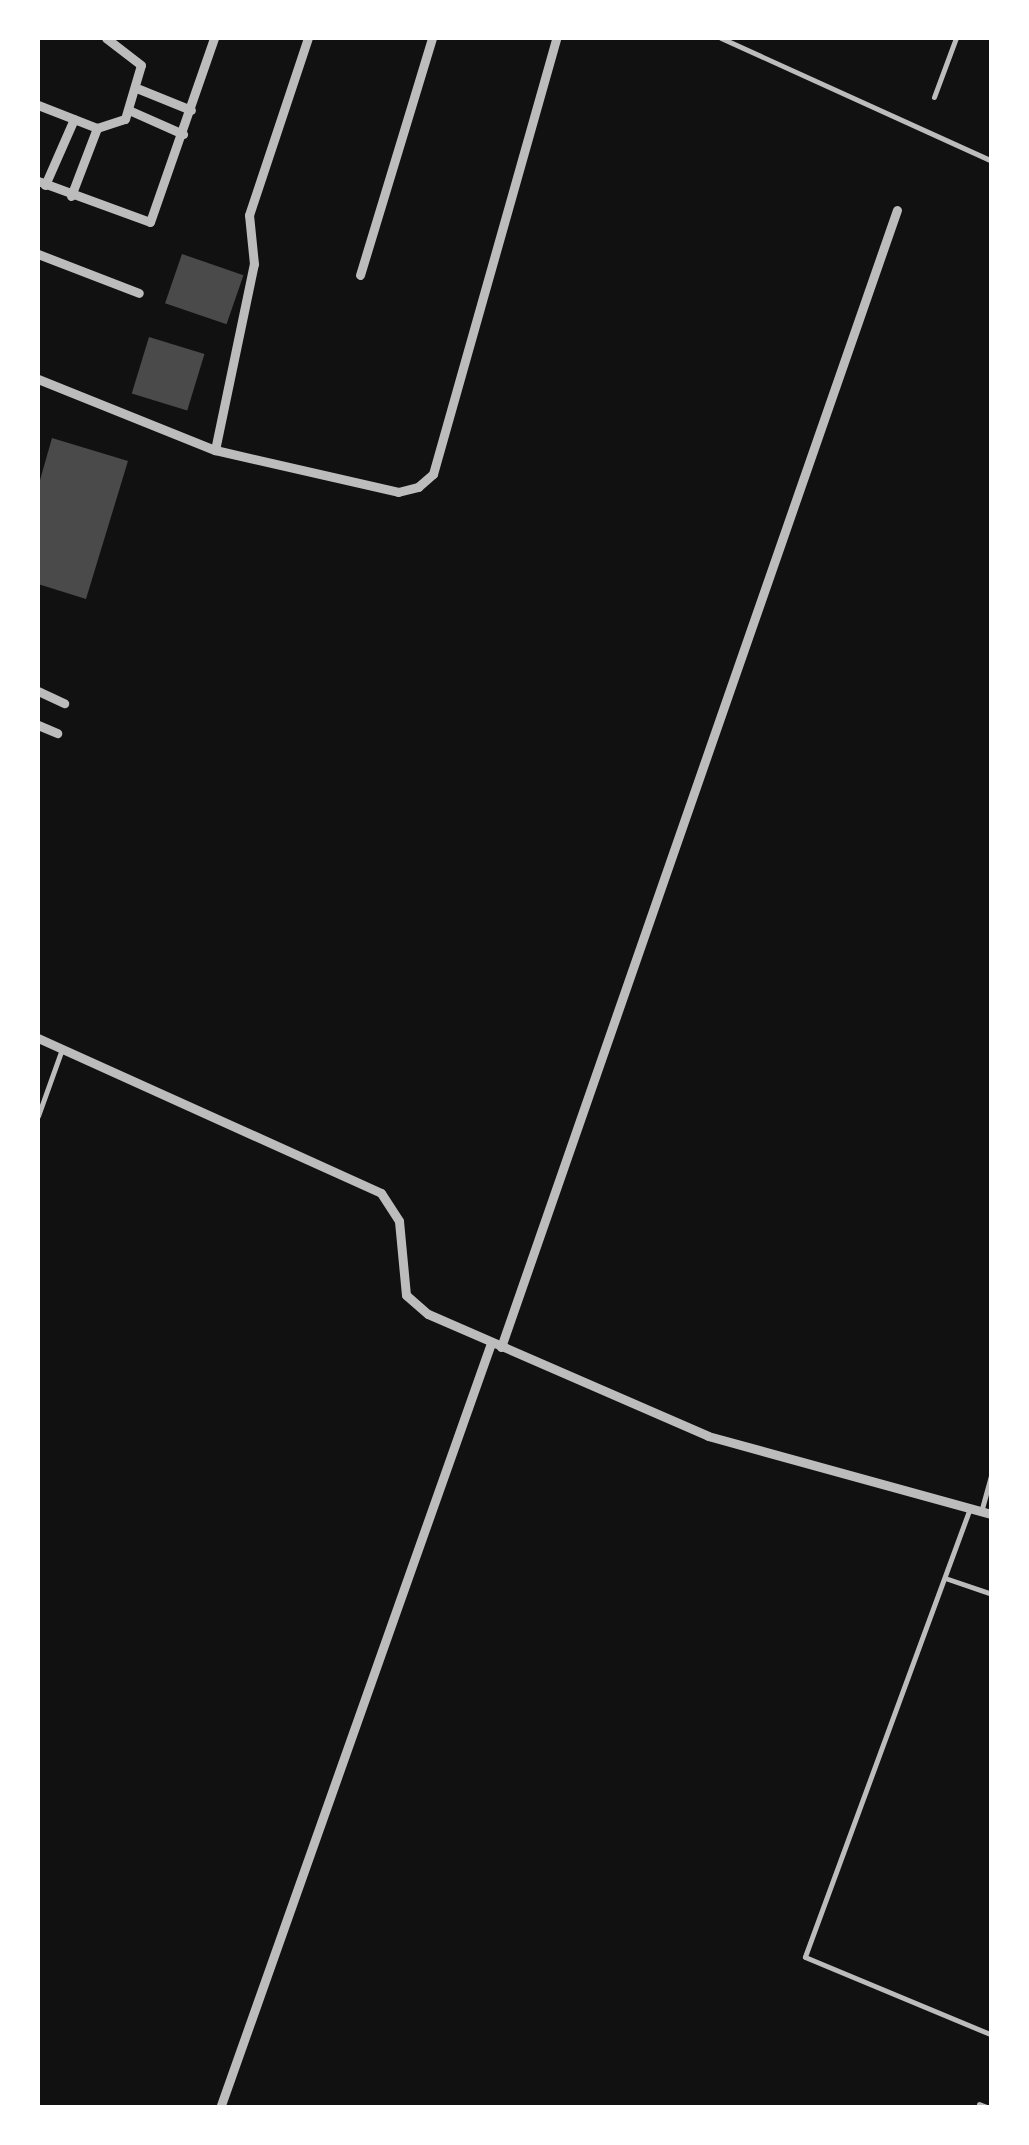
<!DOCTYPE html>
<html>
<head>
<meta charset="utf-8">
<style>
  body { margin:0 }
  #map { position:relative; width:1029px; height:2145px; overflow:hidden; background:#111; font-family:"DM Sans",sans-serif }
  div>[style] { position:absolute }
  .building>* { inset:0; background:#4a4a4a; transform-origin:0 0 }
  .service>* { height:5px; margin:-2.5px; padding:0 2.5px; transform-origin:2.5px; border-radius:2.5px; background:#bcbcbc }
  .minor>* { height:9px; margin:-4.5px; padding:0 4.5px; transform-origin:4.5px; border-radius:4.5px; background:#bcbcbc }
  span { translate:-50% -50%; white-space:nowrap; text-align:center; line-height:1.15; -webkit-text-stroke:10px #fff; paint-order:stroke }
  .frame { position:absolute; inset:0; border:40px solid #fff; pointer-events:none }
</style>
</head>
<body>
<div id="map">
  <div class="building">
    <div style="left:182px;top:254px;width:65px;height:52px;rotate:19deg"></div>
    <div style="left:149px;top:337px;width:58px;height:59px;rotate:17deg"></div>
    <div style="clip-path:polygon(52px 438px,128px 461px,86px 599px,38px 584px,38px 487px)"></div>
  </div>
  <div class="service">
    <div style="left:721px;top:38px;width:298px;rotate:24.4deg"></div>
    <div style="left:934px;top:97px;width:63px;rotate:-69.6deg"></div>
    <div style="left:38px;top:1116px;width:71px;rotate:-70.3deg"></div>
    <div style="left:970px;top:1508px;width:478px;rotate:110.2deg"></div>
    <div style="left:805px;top:1957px;width:203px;rotate:22.6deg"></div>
    <div style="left:981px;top:1512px;width:41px;rotate:-74.6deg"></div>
    <div style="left:945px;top:1578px;width:50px;rotate:18.8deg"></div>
    <div style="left:979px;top:2104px;width:11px;rotate:22deg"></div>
  </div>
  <div class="minor">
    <div style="left:139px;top:89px;width:56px;rotate:22deg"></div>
    <div style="left:38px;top:105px;width:63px;rotate:21.3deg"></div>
    <div style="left:97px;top:128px;width:29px;rotate:-18deg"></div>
    <div style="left:125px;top:119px;width:56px;rotate:-73.5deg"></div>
    <div style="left:141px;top:65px;width:44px;rotate:-142.4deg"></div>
    <div style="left:131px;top:111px;width:57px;rotate:23.9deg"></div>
    <div style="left:38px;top:181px;width:119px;rotate:20.1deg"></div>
    <div style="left:150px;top:222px;width:195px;rotate:-70.8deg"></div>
    <div style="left:45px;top:185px;width:72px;rotate:-66.3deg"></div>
    <div style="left:71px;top:196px;width:73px;rotate:-69.1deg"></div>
    <div style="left:38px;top:254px;width:108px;rotate:21.1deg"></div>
    <div style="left:360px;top:275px;width:248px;rotate:-73.1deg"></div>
    <div style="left:38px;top:379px;width:191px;rotate:21.9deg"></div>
    <div style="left:215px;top:450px;width:188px;rotate:12.9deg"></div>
    <div style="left:398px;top:492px;width:21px;rotate:-14deg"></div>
    <div style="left:418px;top:487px;width:20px;rotate:-41deg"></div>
    <div style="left:433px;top:474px;width:453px;rotate:-74.2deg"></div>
    <div style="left:215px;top:450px;width:190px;rotate:-78.2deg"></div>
    <div style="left:254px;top:264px;width:49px;rotate:-95.8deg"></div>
    <div style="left:249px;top:215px;width:187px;rotate:-71.6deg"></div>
    <div style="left:38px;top:691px;width:29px;rotate:25deg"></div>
    <div style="left:38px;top:725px;width:21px;rotate:23deg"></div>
    <div style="left:38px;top:1038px;width:376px;rotate:24.3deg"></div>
    <div style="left:381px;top:1193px;width:33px;rotate:57deg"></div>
    <div style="left:399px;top:1221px;width:74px;rotate:84.6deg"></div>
    <div style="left:406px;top:1295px;width:29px;rotate:41deg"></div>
    <div style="left:428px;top:1314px;width:305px;rotate:23.5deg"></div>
    <div style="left:708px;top:1436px;width:295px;rotate:15.4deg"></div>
    <div style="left:501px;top:1347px;width:1204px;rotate:-70.8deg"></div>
    <div style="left:220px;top:2108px;width:812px;rotate:-70.49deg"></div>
  </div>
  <div class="frame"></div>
</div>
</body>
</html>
